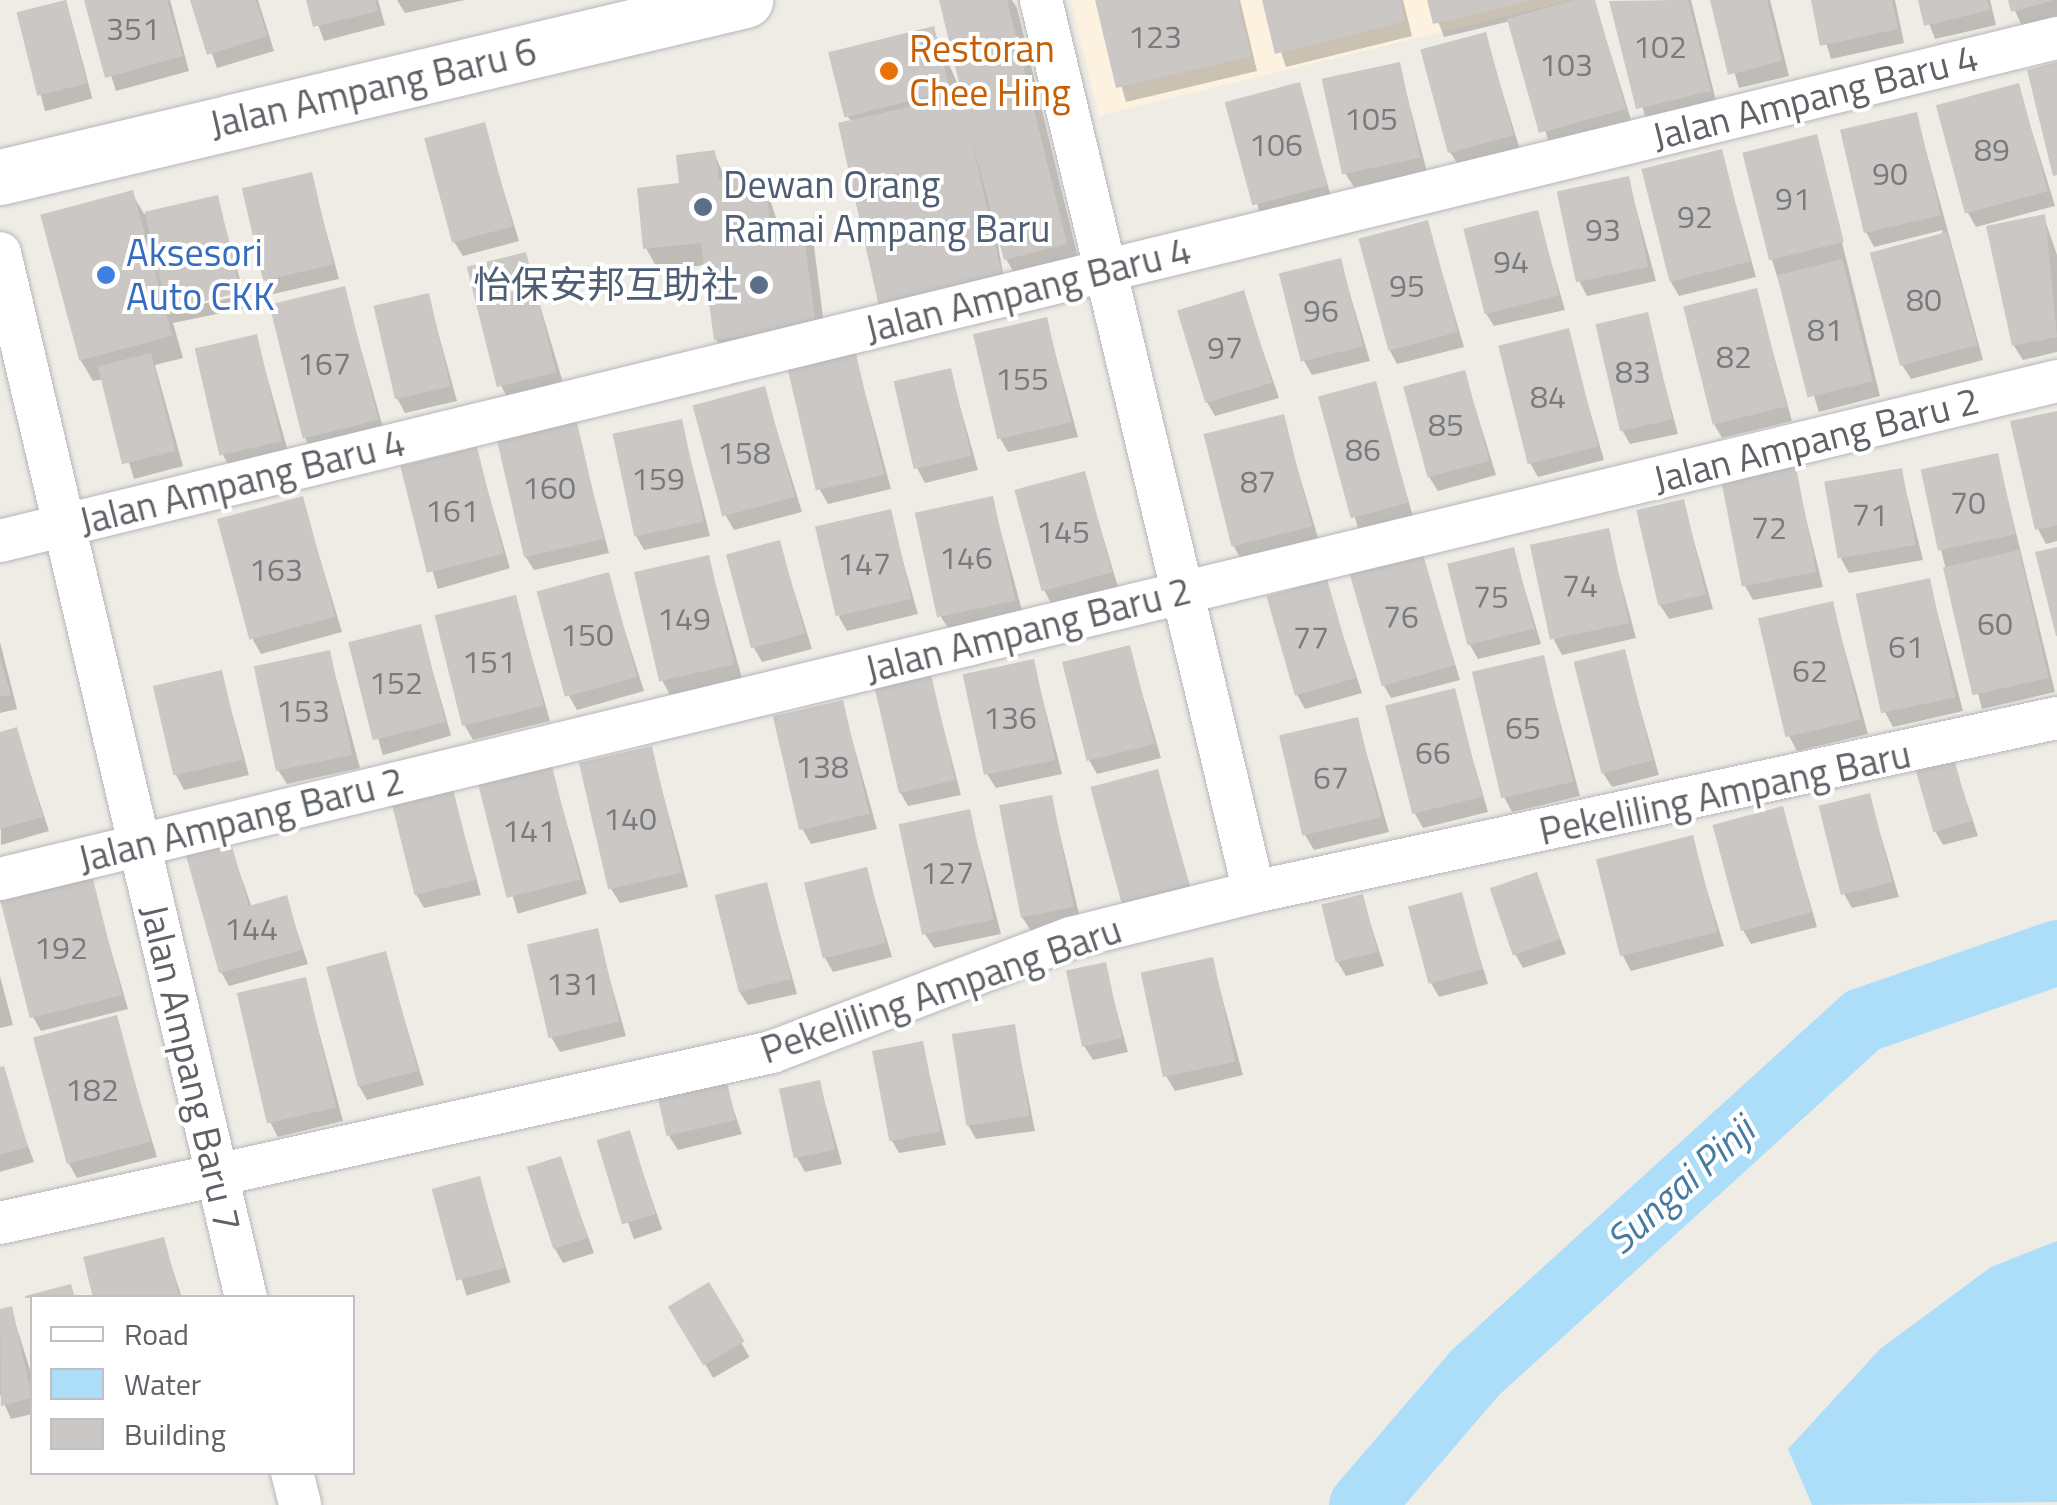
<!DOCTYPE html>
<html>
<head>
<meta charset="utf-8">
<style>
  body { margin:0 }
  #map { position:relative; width:2057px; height:1505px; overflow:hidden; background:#efece6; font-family:"Titillium Web","Noto Sans SC",sans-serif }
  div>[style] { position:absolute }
  .commercial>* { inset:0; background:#fcf2df }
  .water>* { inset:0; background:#addef9 }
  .shadow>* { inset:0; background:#0003; transform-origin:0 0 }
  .river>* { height:65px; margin:-32.5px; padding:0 32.5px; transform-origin:32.5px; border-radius:32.5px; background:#addef9 }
  .building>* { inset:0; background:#cbc7c4; transform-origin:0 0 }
  .roads { filter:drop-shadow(0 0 2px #b4b7ba) drop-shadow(0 0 2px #b4b7ba) }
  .street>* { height:42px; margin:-21px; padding:0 21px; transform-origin:21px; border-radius:21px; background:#fff }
  .secondary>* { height:55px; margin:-27.5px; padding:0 27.5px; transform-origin:27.5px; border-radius:27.5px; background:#fff }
  .dots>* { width:28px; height:28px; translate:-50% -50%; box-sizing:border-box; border:5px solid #fff; border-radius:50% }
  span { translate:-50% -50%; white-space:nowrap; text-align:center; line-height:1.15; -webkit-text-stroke:8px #fff; paint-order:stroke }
  .number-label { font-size:32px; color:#797b7e }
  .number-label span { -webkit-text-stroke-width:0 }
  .food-label { font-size:38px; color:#c56008 }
  .left { translate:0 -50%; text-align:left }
  .street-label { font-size:38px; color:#5e6266 }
  .service-label { font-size:38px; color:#4e5e75 }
  .right { translate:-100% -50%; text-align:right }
  .shop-label { font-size:38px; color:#366cbe }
  .water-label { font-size:40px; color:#477ba2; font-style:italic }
  .legend { position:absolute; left:30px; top:1295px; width:325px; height:180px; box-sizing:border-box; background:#fff; border:2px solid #bfc0c2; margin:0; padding:12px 18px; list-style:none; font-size:30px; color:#5e6266 }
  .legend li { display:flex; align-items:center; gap:20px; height:50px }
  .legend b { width:50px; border:2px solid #bfc0c2 }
</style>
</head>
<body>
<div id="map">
  <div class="commercial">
    <div style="clip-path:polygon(1071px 0,1572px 0,1099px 116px)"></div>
  </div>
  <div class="water">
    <div style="clip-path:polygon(2057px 1241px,2057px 1502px,1812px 1505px,1788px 1449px,1880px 1349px,1991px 1267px)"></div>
  </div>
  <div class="shadow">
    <div style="left:66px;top:0;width:102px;height:49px;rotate:75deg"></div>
    <div style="clip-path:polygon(87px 0,170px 0,189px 71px,116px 91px)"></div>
    <div style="clip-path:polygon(193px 0,258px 0,274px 51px,217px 68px)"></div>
    <div style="clip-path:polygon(309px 0,378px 0,385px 25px,324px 41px)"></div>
    <div style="clip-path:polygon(397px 0,465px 0,405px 13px)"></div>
    <div style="clip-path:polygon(942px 0,1012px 0,1017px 8px,1082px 274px,1023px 288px,1006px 259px,983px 164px,1006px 289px,846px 115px,831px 53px,933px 29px,969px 109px)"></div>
    <div style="clip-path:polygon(1097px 0,1240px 0,1257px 71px,1126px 102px)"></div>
    <div style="clip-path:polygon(1264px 0,1403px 0,1412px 36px,1286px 67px)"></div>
    <div style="clip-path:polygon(1430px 0,1594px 0,1632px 123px,1550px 146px,1511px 21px,1444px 37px)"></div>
    <div style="clip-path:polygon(1691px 0,1717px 105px,1647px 123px,1612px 2px)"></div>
    <div style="clip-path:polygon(1713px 0,1770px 0,1789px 76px,1739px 88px)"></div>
    <div style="clip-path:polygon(1813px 0,1895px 0,1904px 43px,1831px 59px)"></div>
    <div style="clip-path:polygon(1920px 0,1990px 0,1996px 25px,1935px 39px)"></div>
    <div style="clip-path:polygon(2010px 0,2057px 0,2057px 16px,2022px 26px)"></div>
    <div style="clip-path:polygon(1485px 35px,1520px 150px,1459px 166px,1450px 152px)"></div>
    <div style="clip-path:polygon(1399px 65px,1427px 172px,1354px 187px,1345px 173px)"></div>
    <div style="left:1299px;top:85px;width:121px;height:73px;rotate:74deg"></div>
    <div style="clip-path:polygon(2018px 86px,2055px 206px,1976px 227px,1968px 213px)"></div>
    <div style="clip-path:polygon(1916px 114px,1983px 360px,1911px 379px,1902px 365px,1943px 230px,1874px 247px,1866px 232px)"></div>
    <div style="clip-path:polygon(483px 124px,519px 241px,463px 256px,454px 242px)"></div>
    <div style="clip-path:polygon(1816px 137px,1880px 396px,1819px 412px,1772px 260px)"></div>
    <div style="clip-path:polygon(1721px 152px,1756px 277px,1679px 296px,1671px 282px)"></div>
    <div style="clip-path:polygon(714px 153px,727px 182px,763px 178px,779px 227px,801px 224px,814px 246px,827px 349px,729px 361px,716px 339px,706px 265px,658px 270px,646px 248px)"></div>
    <div style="clip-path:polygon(311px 175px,339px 279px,273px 294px,265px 279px)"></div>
    <div style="clip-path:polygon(1628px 179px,1656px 281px,1587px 296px,1579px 281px)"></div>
    <div style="clip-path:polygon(132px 193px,144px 214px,217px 198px,243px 290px,170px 311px,244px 295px,246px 308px,173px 323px,183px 358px,155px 365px,183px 466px,134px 479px,104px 379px,93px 381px,80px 359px,43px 216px)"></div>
    <div style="clip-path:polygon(1537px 213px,1565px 310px,1494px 326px,1485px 312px)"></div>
    <div style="clip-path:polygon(2044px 217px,2057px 255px,2057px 352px,2023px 360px,2014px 346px)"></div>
    <div style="clip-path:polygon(1427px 222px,1464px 347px,1397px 364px,1389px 349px)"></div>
    <div style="clip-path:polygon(525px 255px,564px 386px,509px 400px,501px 386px)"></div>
    <div style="clip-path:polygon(1340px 261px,1370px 361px,1312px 375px,1304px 361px)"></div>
    <div style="clip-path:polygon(344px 289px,385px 435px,313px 453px,305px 438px)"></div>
    <div style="clip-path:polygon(1756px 291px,1792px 421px,1722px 438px,1714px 424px)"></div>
    <div style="clip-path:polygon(1243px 293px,1279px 398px,1215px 416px,1207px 402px)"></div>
    <div style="clip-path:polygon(428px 296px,457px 401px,405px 413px,397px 398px)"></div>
    <div style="clip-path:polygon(1646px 315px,1678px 434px,1630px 444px,1622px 430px)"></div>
    <div style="clip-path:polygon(1046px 320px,1078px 437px,1008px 452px,1000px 438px)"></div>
    <div style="clip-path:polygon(1567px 331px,1604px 460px,1538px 477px,1530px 463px)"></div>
    <div style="clip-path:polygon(256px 337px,289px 455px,231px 469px,223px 455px)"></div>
    <div style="clip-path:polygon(854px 352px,891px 489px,828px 504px,820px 490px)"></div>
    <div style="clip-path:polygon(950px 371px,978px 470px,925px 483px,917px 468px)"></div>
    <div style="clip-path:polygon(1464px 372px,1496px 475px,1438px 491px,1429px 477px)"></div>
    <div style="left:1375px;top:384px;width:139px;height:56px;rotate:74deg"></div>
    <div style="clip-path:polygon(764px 389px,802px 512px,734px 530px,726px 516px)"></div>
    <div style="clip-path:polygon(2057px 413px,2057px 541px,2046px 544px,2038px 529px)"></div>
    <div style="clip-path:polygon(1282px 417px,1319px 541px,1242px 561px,1234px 547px)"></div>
    <div style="clip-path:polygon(574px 421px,609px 553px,534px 570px,525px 556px)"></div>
    <div style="clip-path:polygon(681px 422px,710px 536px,644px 550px,636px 536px)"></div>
    <div style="left:476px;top:450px;width:123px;height:75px;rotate:74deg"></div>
    <div style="clip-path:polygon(1997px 455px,2055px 692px,1982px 709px,1941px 550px)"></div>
    <div style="clip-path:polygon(1794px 470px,1823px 587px,1753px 600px,1745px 586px)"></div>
    <div style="clip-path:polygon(1901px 471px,1923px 560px,1849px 573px,1841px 559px)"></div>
    <div style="clip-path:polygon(1084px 473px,1118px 587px,1052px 605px,1044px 590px)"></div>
    <div style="clip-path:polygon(302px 499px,342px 632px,261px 654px,253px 640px)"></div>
    <div style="clip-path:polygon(992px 499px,1023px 614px,950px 631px,941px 617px)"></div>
    <div style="clip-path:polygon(1683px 502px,1713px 609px,1669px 619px,1660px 605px)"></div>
    <div style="clip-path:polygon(889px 512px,918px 614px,847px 631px,839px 617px)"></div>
    <div style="clip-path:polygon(1607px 531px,1636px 638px,1562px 655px,1554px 640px)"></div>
    <div style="clip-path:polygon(779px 543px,812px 649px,762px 662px,754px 648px)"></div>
    <div style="clip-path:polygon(1420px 550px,1460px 680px,1391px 698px,1383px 684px)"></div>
    <div style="clip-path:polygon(1513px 550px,1541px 644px,1478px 659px,1470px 645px)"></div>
    <div style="clip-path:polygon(708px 558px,742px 678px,670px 695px,662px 680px)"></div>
    <div style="clip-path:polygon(607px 575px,644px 691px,577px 710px,569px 696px)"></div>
    <div style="clip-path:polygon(1929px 581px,1963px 711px,1893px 727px,1885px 712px)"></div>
    <div style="clip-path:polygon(1325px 582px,1362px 693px,1305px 709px,1297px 695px)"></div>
    <div style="clip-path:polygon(515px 598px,550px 721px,473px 740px,465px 726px)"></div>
    <div style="clip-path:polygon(1832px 604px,1868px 734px,1797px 751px,1789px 736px)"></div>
    <div style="left:420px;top:627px;width:113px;height:71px;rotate:74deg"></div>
    <div style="clip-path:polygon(0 642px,17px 709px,0 713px)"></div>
    <div style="clip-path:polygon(1129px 648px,1161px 758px,1097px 774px,1089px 760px)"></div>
    <div style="clip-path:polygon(329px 652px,360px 768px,287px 784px,278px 770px)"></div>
    <div style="clip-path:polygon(1624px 652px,1659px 775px,1612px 787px,1603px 773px)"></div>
    <div style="clip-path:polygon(1543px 658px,1580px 796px,1512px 812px,1504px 797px)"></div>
    <div style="clip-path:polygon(1033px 662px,1062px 774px,996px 788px,987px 774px)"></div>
    <div style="clip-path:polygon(221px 673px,249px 775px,184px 790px,176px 775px)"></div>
    <div style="clip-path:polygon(929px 673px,961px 795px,908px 806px,900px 792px)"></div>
    <div style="clip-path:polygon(1453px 691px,1488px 812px,1423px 828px,1415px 814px)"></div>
    <div style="clip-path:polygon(842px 703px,877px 829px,811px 844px,803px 830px)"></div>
    <div style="clip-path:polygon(1357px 720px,1389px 832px,1314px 850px,1305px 835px)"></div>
    <div style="clip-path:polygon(16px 730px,49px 831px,1px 845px,0 734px)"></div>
    <div style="clip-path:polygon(651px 749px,688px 887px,620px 903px,611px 889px)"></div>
    <div style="clip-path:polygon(1951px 755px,1978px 836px,1943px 845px,1935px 831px)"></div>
    <div style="left:550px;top:765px;width:134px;height:72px;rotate:74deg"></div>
    <div style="clip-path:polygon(1157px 772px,1194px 900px,1130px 916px,1122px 901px)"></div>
    <div style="clip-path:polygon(451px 788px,481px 895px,424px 908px,416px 894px)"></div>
    <div style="clip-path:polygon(1869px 796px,1899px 897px,1852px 908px,1844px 894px)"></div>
    <div style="clip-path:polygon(1051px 798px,1081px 922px,1031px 931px,1022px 917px)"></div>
    <div style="clip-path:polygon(1782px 808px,1817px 927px,1751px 944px,1743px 930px)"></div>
    <div style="clip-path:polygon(969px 812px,1001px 934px,934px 948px,925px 934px)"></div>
    <div style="clip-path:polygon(1691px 838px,1724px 946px,1631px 971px,1623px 956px)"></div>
    <div style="clip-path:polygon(229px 842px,252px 908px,286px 898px,308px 964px,229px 986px,221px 972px)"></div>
    <div style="clip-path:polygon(866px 870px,892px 957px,833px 972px,825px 958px)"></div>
    <div style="clip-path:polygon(1536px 875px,1566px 954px,1523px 968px,1515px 954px)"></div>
    <div style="clip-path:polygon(90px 878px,128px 1009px,41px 1031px,33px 1017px)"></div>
    <div style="clip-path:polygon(766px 885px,797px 994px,748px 1005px,739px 991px)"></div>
    <div style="clip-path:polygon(1460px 895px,1488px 984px,1439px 997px,1431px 983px)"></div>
    <div style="clip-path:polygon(1362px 897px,1384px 966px,1346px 976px,1337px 961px)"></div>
    <div style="clip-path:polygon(596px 931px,626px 1036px,560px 1052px,551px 1037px)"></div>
    <div style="clip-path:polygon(385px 954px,424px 1085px,367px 1100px,359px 1086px)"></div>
    <div style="clip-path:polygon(1212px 960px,1243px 1075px,1175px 1091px,1166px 1076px)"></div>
    <div style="clip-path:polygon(1104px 965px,1128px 1052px,1093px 1060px,1084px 1046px)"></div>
    <div style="clip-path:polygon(0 976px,13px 1025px,0 1028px)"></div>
    <div style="clip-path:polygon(305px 980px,343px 1121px,278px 1137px,270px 1122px)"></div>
    <div style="clip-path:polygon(115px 1018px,157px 1157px,77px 1178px,69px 1164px)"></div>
    <div style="clip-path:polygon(1014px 1027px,1035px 1131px,976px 1139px,968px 1125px)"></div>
    <div style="clip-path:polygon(922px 1043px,946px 1145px,899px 1153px,891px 1139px)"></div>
    <div style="clip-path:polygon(0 1070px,34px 1162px,0 1172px)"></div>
    <div style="clip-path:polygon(819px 1082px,842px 1164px,805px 1172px,797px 1158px)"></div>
    <div style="clip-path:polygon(725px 1085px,742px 1134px,678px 1150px,669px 1136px)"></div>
    <div style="left:629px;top:1133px;width:102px;height:30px;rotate:71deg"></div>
    <div style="clip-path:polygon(560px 1159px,594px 1253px,563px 1263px,555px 1249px)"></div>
    <div style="left:479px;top:1179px;width:108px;height:46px;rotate:73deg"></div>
    <div style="clip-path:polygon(163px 1240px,182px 1298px,96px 1298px)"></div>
    <div style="left:708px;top:1285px;width:83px;height:42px;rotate:60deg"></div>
    <div style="clip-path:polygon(11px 1309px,32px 1376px,32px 1414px,11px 1419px,0 1394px,0 1312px)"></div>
  </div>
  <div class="river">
    <div style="left:1361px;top:1505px;width:174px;rotate:-49.4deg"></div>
    <div style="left:1474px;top:1373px;width:525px;rotate:-42.3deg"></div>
    <div style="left:1862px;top:1020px;width:207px;rotate:-19.2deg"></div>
  </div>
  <div class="building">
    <div style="left:66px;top:0;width:86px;height:51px;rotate:76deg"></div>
    <div style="clip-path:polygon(84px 0,167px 0,183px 56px,105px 78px)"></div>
    <div style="clip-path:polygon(190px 0,256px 0,267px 36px,207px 55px)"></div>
    <div style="clip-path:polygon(306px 0,375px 0,378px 11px,313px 27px)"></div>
    <div style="clip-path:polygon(939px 0,1007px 0,1067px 244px,1004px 260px,971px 137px,1004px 283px,880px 311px,838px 123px,962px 95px)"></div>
    <div style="clip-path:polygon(1095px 0,1237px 0,1251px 56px,1116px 88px)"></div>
    <div style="clip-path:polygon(1262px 0,1400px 0,1405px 21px,1275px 54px)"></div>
    <div style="clip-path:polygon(1427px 0,1527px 0,1528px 1px,1433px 24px)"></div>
    <div style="clip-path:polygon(1574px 0,1595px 0,1626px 109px,1539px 133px,1507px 19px)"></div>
    <div style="clip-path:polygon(1688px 0,1711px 91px,1636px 109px,1609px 1px)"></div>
    <div style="clip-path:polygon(1710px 0,1767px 0,1782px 61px,1728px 75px)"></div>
    <div style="clip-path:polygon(1811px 0,1892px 0,1898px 29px,1820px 46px)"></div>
    <div style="clip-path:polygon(1918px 0,1987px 0,1990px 10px,1924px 26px)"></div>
    <div style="clip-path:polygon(2008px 0,2051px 0,2051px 1px,2011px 12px)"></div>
    <div style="left:934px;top:26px;width:67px;height:109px;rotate:76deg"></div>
    <div style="left:1486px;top:32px;width:107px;height:68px;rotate:75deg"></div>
    <div style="left:1400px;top:62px;width:98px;height:80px;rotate:78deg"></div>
    <div style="clip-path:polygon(2057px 62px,2057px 175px,2053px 176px,2027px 70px)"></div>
    <div style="left:1300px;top:82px;width:107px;height:78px;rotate:75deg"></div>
    <div style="left:2019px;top:83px;width:112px;height:86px;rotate:75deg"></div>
    <div style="left:1917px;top:112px;width:106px;height:79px;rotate:77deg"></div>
    <div style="left:485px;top:122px;width:108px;height:63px;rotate:75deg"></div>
    <div style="left:1817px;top:134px;width:111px;height:77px;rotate:76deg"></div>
    <div style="left:1722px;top:149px;width:116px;height:83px;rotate:76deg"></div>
    <div style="clip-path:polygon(715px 150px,719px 180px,765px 175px,770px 225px,802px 221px,816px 327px,714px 340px,701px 243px,643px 249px,637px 188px,679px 183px,676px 155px)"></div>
    <div style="left:312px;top:172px;width:95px;height:72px;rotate:77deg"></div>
    <div style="left:1629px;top:176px;width:93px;height:74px;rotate:78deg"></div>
    <div style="left:133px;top:190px;width:151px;height:96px;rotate:75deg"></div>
    <div style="left:218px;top:195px;width:100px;height:75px;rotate:77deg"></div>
    <div style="left:1538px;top:210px;width:88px;height:77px;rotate:76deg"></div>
    <div style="clip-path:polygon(2045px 214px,2057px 337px,2012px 346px,1986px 226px)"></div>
    <div style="left:1428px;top:220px;width:116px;height:72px;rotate:75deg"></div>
    <div style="left:1947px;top:232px;width:117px;height:80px;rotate:75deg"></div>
    <div style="left:526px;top:252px;width:124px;height:61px;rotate:76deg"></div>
    <div style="left:1341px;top:258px;width:91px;height:64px;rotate:76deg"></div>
    <div style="left:1842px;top:259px;width:126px;height:67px;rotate:76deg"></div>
    <div style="left:345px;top:286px;width:138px;height:78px;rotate:76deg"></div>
    <div style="left:1757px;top:288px;width:122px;height:76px;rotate:76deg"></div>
    <div style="left:1244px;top:290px;width:97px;height:70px;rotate:73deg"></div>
    <div style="left:429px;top:293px;width:96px;height:57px;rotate:77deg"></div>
    <div style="left:1648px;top:312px;width:110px;height:54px;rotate:77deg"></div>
    <div style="left:1047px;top:317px;width:108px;height:76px;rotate:77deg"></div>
    <div style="left:1569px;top:328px;width:122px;height:73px;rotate:76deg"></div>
    <div style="left:257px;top:334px;width:110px;height:64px;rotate:77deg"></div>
    <div style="left:855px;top:349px;width:129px;height:70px;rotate:77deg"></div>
    <div style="left:151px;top:353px;width:101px;height:55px;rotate:76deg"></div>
    <div style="left:951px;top:368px;width:90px;height:59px;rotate:77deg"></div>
    <div style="left:1465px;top:370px;width:94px;height:64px;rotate:75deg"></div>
    <div style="left:1376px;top:381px;width:126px;height:60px;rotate:75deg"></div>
    <div style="left:765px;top:386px;width:115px;height:75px;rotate:75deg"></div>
    <div style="clip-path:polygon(2057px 411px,2057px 525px,2035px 530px,2010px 421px)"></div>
    <div style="left:1284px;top:414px;width:116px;height:83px;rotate:76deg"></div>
    <div style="left:576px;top:418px;width:124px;height:82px;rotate:77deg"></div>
    <div style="left:682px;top:419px;width:105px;height:71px;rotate:78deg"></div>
    <div style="left:477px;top:447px;width:110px;height:79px;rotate:76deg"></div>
    <div style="left:1998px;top:453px;width:83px;height:79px;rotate:78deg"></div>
    <div style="left:1796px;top:467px;width:107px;height:76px;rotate:79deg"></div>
    <div style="left:1902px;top:468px;width:78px;height:79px;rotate:80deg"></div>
    <div style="left:1085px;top:471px;width:105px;height:73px;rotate:75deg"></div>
    <div style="left:303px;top:496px;width:125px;height:89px;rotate:75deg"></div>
    <div style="left:993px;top:496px;width:107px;height:80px;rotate:78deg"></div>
    <div style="left:1684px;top:499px;width:98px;height:49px;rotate:77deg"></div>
    <div style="left:891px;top:509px;width:92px;height:78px;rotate:77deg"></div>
    <div style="left:1609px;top:528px;width:97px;height:81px;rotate:78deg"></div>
    <div style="left:780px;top:540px;width:97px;height:56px;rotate:75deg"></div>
    <div style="left:1421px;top:547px;width:123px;height:76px;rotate:74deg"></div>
    <div style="left:1514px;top:547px;width:84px;height:69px;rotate:76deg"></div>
    <div style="clip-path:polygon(2057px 547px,2057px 636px,2056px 636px,2035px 552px)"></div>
    <div style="left:2019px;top:550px;width:131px;height:78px;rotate:77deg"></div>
    <div style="left:709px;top:555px;width:112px;height:77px;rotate:77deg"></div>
    <div style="left:609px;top:572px;width:109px;height:75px;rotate:75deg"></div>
    <div style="left:1930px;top:578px;width:122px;height:76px;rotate:78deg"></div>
    <div style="left:1327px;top:579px;width:103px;height:63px;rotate:74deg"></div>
    <div style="left:516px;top:595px;width:114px;height:84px;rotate:76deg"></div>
    <div style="left:1833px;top:601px;width:122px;height:77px;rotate:77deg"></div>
    <div style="left:421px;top:624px;width:101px;height:75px;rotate:76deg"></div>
    <div style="left:1130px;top:645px;width:102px;height:70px;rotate:76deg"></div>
    <div style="left:1625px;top:649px;width:115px;height:53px;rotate:76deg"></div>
    <div style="left:330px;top:650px;width:107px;height:78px;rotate:78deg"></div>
    <div style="left:1544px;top:655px;width:130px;height:74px;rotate:77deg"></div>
    <div style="clip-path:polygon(0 658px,11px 695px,0 697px)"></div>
    <div style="left:1034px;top:659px;width:103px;height:73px;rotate:78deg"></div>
    <div style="left:222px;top:670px;width:92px;height:71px;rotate:77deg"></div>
    <div style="left:930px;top:670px;width:113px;height:58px;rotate:77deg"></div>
    <div style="left:1455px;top:688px;width:112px;height:72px;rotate:76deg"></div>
    <div style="left:843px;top:700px;width:117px;height:72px;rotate:77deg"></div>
    <div style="left:1358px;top:717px;width:103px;height:81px;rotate:77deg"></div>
    <div style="clip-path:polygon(17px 727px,43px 817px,0 829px,0 732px)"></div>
    <div style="left:652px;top:746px;width:130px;height:75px;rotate:77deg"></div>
    <div style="left:1952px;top:752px;width:72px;height:40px;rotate:74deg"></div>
    <div style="left:551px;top:762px;width:121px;height:76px;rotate:76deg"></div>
    <div style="left:1158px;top:769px;width:120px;height:70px;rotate:75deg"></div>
    <div style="left:452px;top:785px;width:98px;height:63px;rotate:76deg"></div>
    <div style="left:1870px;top:793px;width:92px;height:53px;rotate:76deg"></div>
    <div style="left:1052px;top:795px;width:114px;height:54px;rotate:79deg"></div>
    <div style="left:1783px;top:806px;width:110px;height:73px;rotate:75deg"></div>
    <div style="left:970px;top:809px;width:113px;height:73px;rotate:78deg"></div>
    <div style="left:1693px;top:835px;width:100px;height:100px;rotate:76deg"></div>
    <div style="clip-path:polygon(230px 839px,249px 906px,287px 895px,302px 950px,219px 973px,185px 852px)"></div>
    <div style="left:867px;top:867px;width:78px;height:65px;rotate:76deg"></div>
    <div style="left:1537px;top:872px;width:71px;height:50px;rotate:71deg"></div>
    <div style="left:92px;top:875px;width:124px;height:95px;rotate:76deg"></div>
    <div style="left:767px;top:882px;width:100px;height:54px;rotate:76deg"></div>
    <div style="left:1462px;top:892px;width:80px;height:56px;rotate:75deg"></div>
    <div style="left:1363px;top:894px;width:60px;height:43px;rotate:76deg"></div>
    <div style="left:598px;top:928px;width:96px;height:73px;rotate:77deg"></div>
    <div style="left:386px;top:951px;width:124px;height:62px;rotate:75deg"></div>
    <div style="left:1213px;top:957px;width:107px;height:74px;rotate:78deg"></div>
    <div style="left:1106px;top:962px;width:78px;height:41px;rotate:78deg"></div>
    <div style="left:306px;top:977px;width:134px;height:71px;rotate:77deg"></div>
    <div style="left:117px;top:1015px;width:131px;height:87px;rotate:75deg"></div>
    <div style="left:1015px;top:1024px;width:93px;height:64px;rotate:81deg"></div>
    <div style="left:923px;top:1041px;width:92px;height:52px;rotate:79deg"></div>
    <div style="clip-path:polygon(4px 1066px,28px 1147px,0 1155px,0 1067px)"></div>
    <div style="left:820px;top:1080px;width:71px;height:42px;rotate:78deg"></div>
    <div style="left:727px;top:1082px;width:39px;height:71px;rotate:77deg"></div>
    <div style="left:630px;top:1130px;width:88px;height:35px;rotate:73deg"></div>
    <div style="left:561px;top:1156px;width:86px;height:36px;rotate:72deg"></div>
    <div style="left:480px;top:1176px;width:95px;height:50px;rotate:75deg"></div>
    <div style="clip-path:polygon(164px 1237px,180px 1298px,93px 1298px,83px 1257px)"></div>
    <div style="left:709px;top:1282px;width:69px;height:48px;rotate:59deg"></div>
    <div style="clip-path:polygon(71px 1284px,75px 1298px,25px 1298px,25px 1296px)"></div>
    <div style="clip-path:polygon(12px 1306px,32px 1398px,1px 1406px,0 1309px)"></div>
  </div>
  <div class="roads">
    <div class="street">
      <div style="left:1041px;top:0;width:917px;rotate:76.57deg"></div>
      <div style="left:0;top:253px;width:1074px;rotate:76.75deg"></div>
      <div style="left:0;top:541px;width:2118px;rotate:-13.74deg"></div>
      <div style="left:0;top:879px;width:2116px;rotate:-13.61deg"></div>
      <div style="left:0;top:1223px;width:791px;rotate:-12.49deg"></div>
      <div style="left:772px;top:1052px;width:320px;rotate:-20.9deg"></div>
      <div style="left:1071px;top:938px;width:189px;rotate:-14.1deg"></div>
      <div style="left:1254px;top:892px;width:822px;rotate:-12.23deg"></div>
      <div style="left:292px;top:1472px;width:34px;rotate:76deg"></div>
    </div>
    <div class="secondary">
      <div style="left:0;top:177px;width:766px;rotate:-13.36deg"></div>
    </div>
  </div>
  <div class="dots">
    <div style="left:889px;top:71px;background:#e8710a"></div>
    <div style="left:703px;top:207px;background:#5c6f8a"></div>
    <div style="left:106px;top:275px;background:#3f7fe0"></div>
    <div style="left:759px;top:285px;background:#5c6f8a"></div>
  </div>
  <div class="number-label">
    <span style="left:133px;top:28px">351</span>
    <span style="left:1155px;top:36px">123</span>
    <span style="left:1660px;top:46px">102</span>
    <span style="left:1566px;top:64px">103</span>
    <span style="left:1371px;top:118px">105</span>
    <span style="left:1276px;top:144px">106</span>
    <span style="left:1992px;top:149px">89</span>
    <span style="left:1890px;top:173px">90</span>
    <span style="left:1793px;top:198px">91</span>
    <span style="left:1695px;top:216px">92</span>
    <span style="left:1603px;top:229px">93</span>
    <span style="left:1511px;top:261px">94</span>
    <span style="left:1407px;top:285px">95</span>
    <span style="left:1924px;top:299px">80</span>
    <span style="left:1321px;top:310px">96</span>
    <span style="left:1825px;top:329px">81</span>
    <span style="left:1225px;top:347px">97</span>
    <span style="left:1734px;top:356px">82</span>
    <span style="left:324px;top:363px">167</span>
    <span style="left:1633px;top:371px">83</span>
    <span style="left:1022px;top:378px">155</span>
    <span style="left:1548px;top:396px">84</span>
    <span style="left:1446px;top:424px">85</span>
    <span style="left:1363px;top:449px">86</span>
    <span style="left:744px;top:452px">158</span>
    <span style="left:658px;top:478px">159</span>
    <span style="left:1258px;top:481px">87</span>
    <span style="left:549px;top:487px">160</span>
    <span style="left:1968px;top:502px">70</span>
    <span style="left:452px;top:510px">161</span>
    <span style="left:1870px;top:514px">71</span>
    <span style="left:1769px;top:527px">72</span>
    <span style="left:1063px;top:531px">145</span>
    <span style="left:966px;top:557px">146</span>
    <span style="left:864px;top:563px">147</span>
    <span style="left:276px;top:569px">163</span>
    <span style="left:1580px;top:585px">74</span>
    <span style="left:1491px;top:596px">75</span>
    <span style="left:1401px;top:616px">76</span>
    <span style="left:684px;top:618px">149</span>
    <span style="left:1995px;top:623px">60</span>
    <span style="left:587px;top:634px">150</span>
    <span style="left:1311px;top:637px">77</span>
    <span style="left:1906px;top:646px">61</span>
    <span style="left:489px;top:661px">151</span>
    <span style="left:1810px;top:670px">62</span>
    <span style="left:396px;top:682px">152</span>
    <span style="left:303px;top:710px">153</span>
    <span style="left:1010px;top:717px">136</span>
    <span style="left:1523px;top:727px">65</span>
    <span style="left:1433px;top:752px">66</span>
    <span style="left:822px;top:766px">138</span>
    <span style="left:1331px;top:777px">67</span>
    <span style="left:630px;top:818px">140</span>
    <span style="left:529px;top:830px">141</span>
    <span style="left:947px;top:872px">127</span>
    <span style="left:251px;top:928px">144</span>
    <span style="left:61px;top:947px">192</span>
    <span style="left:573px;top:983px">131</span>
    <span style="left:92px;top:1089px">182</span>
  </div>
  <div class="food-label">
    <span class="left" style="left:909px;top:71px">Restoran<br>Chee Hing</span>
  </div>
  <div class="street-label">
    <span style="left:373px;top:88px;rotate:-13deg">Jalan Ampang Baru 6</span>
    <span style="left:1815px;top:97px;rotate:-14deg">Jalan Ampang Baru 4</span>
    <span style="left:1028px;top:290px;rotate:-14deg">Jalan Ampang Baru 4</span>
    <span style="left:1816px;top:440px;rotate:-14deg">Jalan Ampang Baru 2</span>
    <span style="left:242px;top:482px;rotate:-14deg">Jalan Ampang Baru 4</span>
    <span style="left:1028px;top:630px;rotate:-14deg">Jalan Ampang Baru 2</span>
    <span style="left:1725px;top:793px;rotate:-12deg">Pekeliling Ampang Baru</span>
    <span style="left:241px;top:820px;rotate:-14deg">Jalan Ampang Baru 2</span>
    <span style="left:941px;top:990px;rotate:-19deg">Pekeliling Ampang Baru</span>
    <span style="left:191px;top:1068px;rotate:77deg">Jalan Ampang Baru 7</span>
  </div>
  <div class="service-label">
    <span class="left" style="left:723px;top:207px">Dewan Orang<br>Ramai Ampang Baru</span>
    <span class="right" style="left:739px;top:285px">怡保安邦互助社</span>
  </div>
  <div class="shop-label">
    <span class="left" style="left:126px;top:275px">Aksesori<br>Auto CKK</span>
  </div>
  <div class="water-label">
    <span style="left:1680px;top:1185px;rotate:-42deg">Sungai Pinji</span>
  </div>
  <ul class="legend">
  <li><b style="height:12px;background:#fff"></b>Road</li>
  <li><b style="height:28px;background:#addef9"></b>Water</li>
  <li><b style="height:28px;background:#cbc7c4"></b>Building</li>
  </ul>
</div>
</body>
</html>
